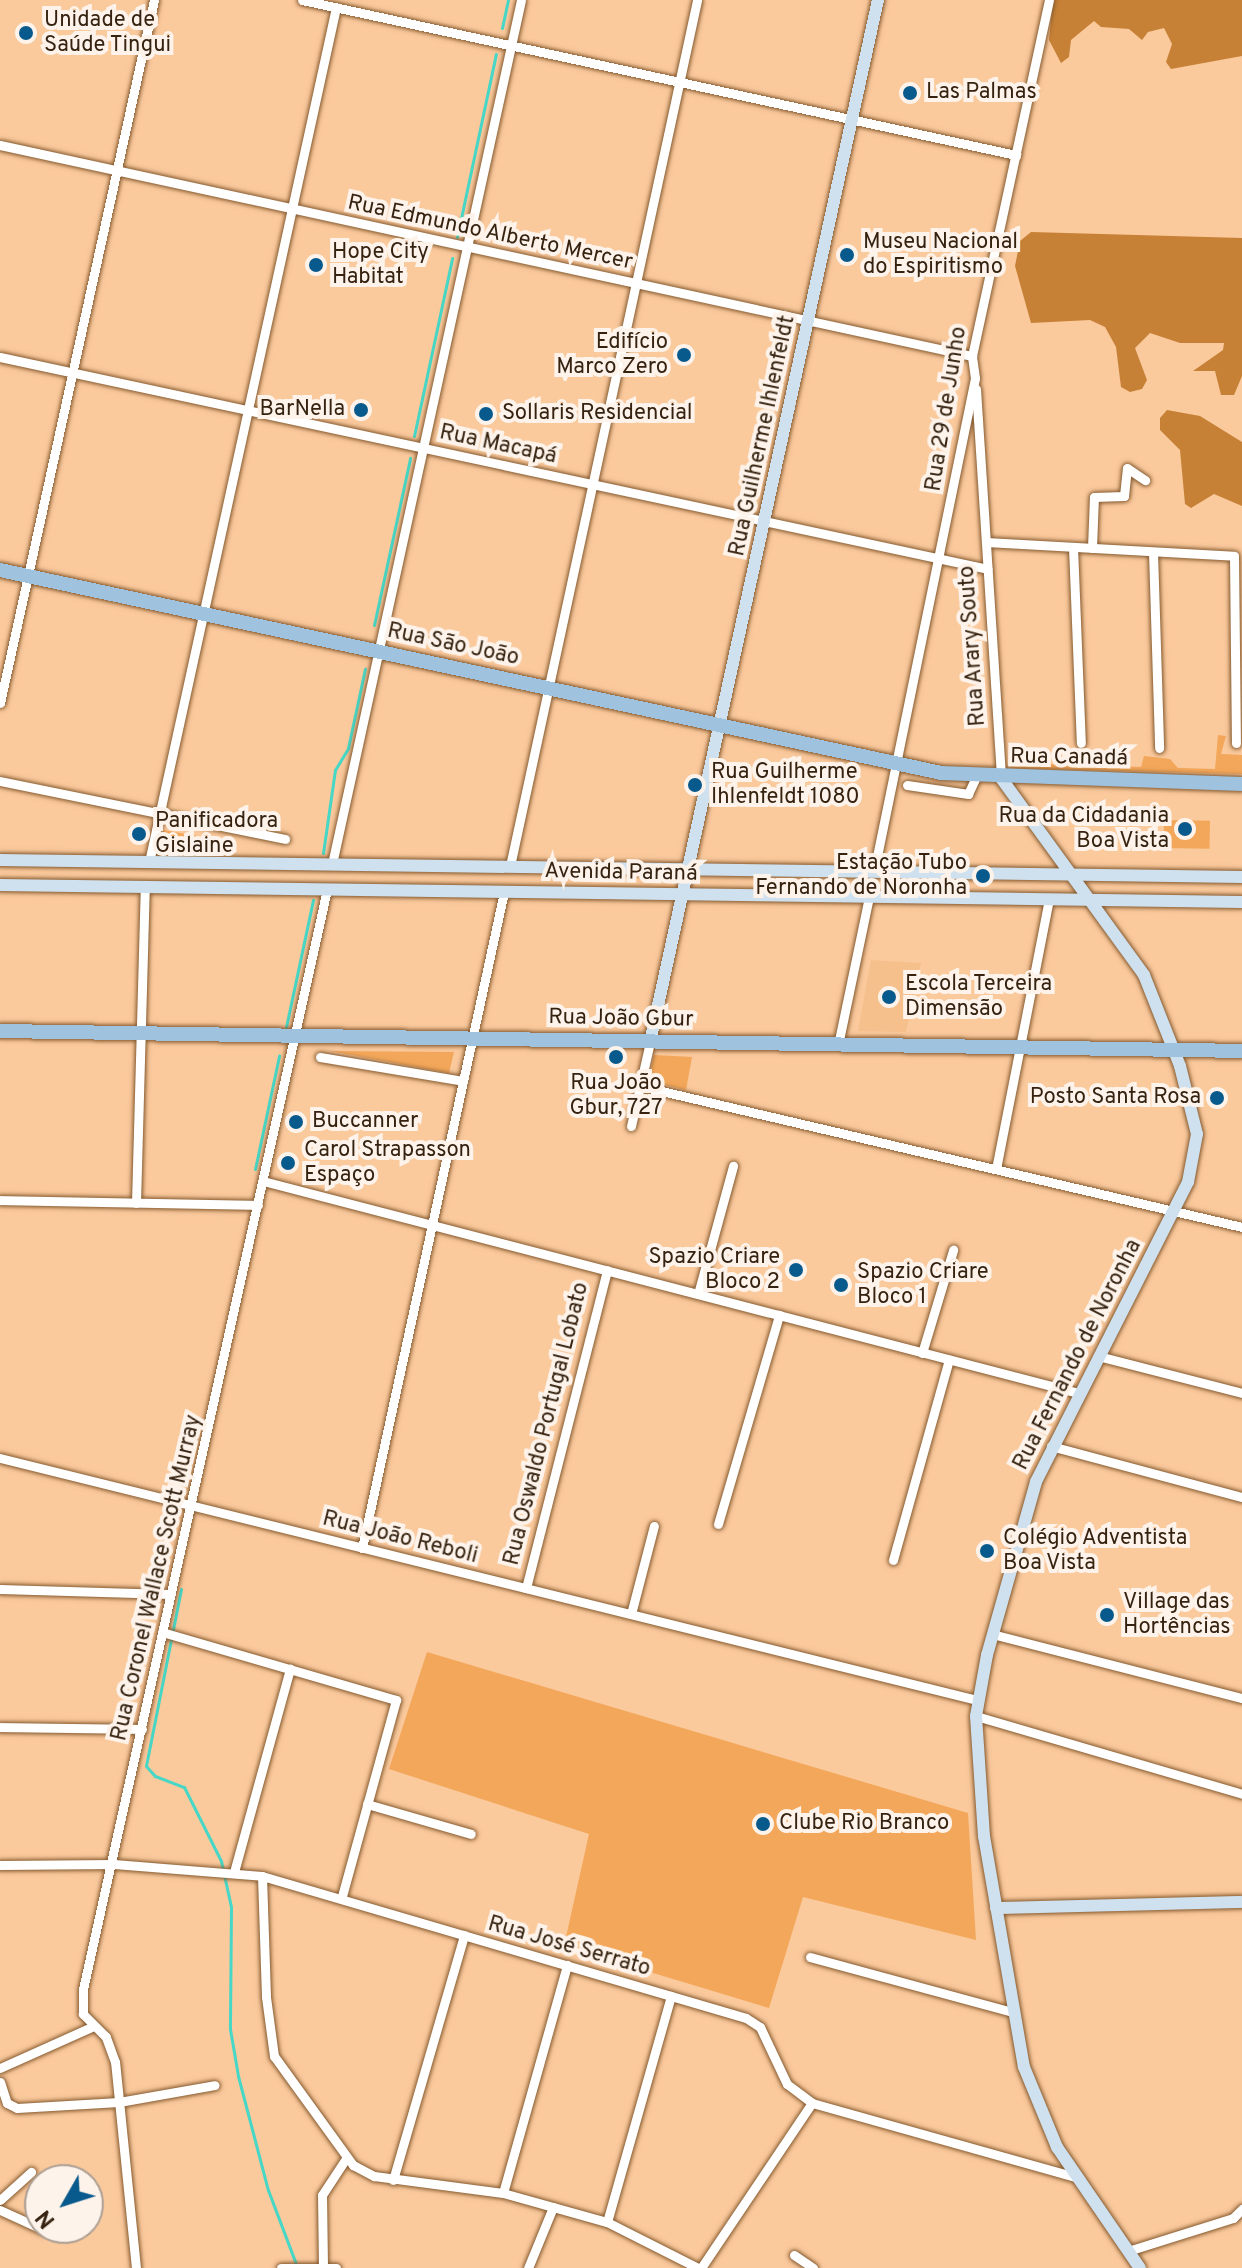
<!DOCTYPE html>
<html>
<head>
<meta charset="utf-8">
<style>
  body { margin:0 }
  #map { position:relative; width:1242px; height:2268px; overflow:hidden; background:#fac99c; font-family:Overpass,sans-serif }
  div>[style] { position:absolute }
  .built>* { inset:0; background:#f6c08c }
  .green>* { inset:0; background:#f3a75a; transform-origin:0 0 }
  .forest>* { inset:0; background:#c78136 }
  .stream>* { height:3px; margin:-1.5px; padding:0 1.5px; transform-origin:1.5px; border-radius:1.5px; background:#46d7c6 }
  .roads { filter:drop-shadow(0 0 2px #855a2f) drop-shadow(0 0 2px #855a2f) }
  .street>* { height:9px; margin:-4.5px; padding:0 4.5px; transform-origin:4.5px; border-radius:4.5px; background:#fff }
  .secondary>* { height:12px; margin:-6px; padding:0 6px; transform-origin:6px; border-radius:6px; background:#cfe1ef }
  .primary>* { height:14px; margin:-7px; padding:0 7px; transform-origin:7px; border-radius:7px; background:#9fc2df }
  .dots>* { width:22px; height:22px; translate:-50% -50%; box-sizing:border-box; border:4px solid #fdf3ea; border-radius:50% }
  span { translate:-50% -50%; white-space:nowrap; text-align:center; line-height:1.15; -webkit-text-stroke:8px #fdf3ea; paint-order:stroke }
  .poi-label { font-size:22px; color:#352210 }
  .left { translate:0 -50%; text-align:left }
  .right { translate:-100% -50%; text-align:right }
  .street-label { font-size:22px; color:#352210 }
  .north { position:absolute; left:24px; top:2164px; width:80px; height:80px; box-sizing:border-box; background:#fdf3ea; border:2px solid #ad9f93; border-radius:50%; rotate:231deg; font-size:22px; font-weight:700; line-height:32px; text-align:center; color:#352210 }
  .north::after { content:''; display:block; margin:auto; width:28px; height:36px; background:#085a8d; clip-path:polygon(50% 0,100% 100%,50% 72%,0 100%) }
</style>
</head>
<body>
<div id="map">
  <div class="built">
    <div style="clip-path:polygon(871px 960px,921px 963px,906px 1032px,858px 1031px)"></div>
  </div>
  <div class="green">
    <div style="clip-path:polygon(1218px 735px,1226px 736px,1221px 754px,1242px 755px,1242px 774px,1011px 768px,1011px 762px,1066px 765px,1068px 752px,1080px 758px,1094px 755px,1097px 766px,1141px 767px,1144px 756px,1170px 759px,1178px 768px,1215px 769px)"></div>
    <div style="left:1164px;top:820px;width:46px;height:28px;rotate:1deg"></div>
    <div style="clip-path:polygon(163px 830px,221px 840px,228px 842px,229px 851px,160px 852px)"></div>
    <div style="clip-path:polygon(330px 1051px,454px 1052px,449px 1073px)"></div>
    <div style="clip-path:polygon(654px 1055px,692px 1057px,686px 1090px,649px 1081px)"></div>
    <div style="clip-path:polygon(427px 1652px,968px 1813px,976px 1940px,803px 1897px,769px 2008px,564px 1946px,589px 1834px,389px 1769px)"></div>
  </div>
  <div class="forest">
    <div style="clip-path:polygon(1053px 0,1242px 0,1242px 56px,1171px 69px,1166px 62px,1172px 44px,1164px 28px,1148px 32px,1142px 40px,1129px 29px,1101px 27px,1094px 21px,1071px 40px,1069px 57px,1061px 63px,1049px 40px)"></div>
    <div style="clip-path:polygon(1031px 232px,1242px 238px,1242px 376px,1234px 395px,1221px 395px,1215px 371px,1193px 371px,1223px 350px,1224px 343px,1180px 343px,1150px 333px,1135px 348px,1147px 380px,1142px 389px,1130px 392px,1121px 387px,1116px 347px,1105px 327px,1090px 320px,1031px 323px,1015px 266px,1020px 241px)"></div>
    <div style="clip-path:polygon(1167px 410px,1200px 416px,1242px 442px,1242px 506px,1214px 494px,1191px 508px,1185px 504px,1180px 450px,1160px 430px,1160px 418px)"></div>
  </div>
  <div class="stream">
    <div style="left:502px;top:28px;width:29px;rotate:-78deg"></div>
    <div style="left:457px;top:237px;width:187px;rotate:-78deg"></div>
    <div style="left:414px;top:436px;width:182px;rotate:-77.9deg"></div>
    <div style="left:374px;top:625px;width:171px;rotate:-77.8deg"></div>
    <div style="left:323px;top:853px;width:84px;rotate:-81.8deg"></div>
    <div style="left:335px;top:770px;width:26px;rotate:-59deg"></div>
    <div style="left:348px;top:748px;width:81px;rotate:-77.9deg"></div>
    <div style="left:286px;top:1027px;width:130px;rotate:-78deg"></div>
    <div style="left:255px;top:1169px;width:116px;rotate:-78deg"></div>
    <div style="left:181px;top:1589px;width:180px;rotate:101.2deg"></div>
    <div style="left:146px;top:1766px;width:13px;rotate:48deg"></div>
    <div style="left:155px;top:1776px;width:31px;rotate:21deg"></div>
    <div style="left:184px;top:1787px;width:83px;rotate:63.4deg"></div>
    <div style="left:221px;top:1861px;width:47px;rotate:77.7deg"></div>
    <div style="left:231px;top:1907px;width:122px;rotate:90.5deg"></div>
    <div style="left:230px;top:2029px;width:48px;rotate:80.3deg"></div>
    <div style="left:238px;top:2076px;width:118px;rotate:75.3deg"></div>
    <div style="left:268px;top:2190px;width:79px;rotate:69.3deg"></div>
  </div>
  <div class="roads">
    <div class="street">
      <div style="left:302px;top:0;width:731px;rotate:12.25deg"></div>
      <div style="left:0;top:145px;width:995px;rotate:12.25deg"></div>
      <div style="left:0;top:357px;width:1010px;rotate:12.11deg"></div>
      <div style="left:976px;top:389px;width:390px;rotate:86.3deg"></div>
      <div style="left:986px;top:542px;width:248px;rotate:3.2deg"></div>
      <div style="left:1234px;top:556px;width:187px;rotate:89.4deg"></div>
      <div style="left:1073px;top:547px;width:196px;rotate:87.7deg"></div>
      <div style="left:1092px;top:548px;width:51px;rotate:-87.8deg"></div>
      <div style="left:1094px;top:497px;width:30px;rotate:-2deg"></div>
      <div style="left:1124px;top:496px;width:28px;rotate:-84deg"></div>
      <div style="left:1127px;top:468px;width:22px;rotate:34deg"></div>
      <div style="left:1153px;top:552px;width:196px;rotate:88.2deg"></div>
      <div style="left:0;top:703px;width:720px;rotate:-77.64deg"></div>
      <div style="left:0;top:781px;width:291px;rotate:11.5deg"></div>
      <div style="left:907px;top:785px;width:62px;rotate:8.4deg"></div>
      <div style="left:968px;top:794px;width:19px;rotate:-65deg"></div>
      <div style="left:149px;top:862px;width:875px;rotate:-77.66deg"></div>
      <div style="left:332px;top:864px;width:884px;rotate:-77.66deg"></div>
      <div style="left:510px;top:866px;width:886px;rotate:-77.81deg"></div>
      <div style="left:874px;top:871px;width:503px;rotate:-78.42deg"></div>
      <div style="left:975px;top:378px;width:22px;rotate:-98deg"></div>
      <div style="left:972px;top:356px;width:364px;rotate:-77.8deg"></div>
      <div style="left:838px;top:1045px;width:152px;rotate:-78.2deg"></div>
      <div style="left:320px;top:1057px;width:145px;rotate:9.5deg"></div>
      <div style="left:640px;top:1086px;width:618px;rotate:13.18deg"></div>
      <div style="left:631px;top:1126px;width:86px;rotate:-77.3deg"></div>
      <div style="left:996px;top:1169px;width:276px;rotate:-78.9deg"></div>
      <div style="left:263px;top:1181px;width:842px;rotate:14.58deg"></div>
      <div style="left:0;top:1200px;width:258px;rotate:1.1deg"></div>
      <div style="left:136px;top:1203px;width:316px;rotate:-88.4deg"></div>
      <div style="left:698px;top:1294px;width:133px;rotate:-74.7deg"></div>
      <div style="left:922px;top:1353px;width:108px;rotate:-73.2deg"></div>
      <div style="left:1098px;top:1356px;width:149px;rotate:14.4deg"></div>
      <div style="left:1051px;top:1446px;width:198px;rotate:15deg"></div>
      <div style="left:0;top:1458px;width:1007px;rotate:13.91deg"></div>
      <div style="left:718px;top:1524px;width:218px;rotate:-73.7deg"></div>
      <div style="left:362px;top:1548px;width:671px;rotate:-77.79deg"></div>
      <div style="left:893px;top:1560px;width:208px;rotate:-74.4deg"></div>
      <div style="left:526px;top:1588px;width:328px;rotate:-75.7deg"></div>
      <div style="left:0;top:1589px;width:170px;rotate:1.7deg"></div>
      <div style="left:631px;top:1614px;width:91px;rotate:-75.4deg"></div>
      <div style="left:162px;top:1632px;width:244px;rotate:16.2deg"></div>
      <div style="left:396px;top:1700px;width:206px;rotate:105.4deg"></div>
      <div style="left:992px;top:1634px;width:258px;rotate:14.4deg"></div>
      <div style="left:976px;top:1716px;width:277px;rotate:16.3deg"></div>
      <div style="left:0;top:1727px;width:142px;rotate:0.8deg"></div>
      <div style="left:367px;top:1804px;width:108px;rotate:16.1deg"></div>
      <div style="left:0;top:1865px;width:114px;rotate:-0.5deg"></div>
      <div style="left:114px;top:1864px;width:148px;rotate:4.6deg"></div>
      <div style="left:262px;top:1876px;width:504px;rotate:16.35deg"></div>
      <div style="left:746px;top:2018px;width:17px;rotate:33deg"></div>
      <div style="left:760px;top:2027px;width:63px;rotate:64.7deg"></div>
      <div style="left:787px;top:2084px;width:31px;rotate:37deg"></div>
      <div style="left:812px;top:2103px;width:276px;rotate:15.7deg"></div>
      <div style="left:234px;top:1872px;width:211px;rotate:-74.6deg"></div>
      <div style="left:262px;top:1876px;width:121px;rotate:88.1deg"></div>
      <div style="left:266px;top:1997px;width:60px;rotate:82.3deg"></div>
      <div style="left:274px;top:2056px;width:135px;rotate:54.1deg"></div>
      <div style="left:353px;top:2165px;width:24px;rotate:28deg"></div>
      <div style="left:374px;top:2176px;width:130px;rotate:7.5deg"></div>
      <div style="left:503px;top:2193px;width:108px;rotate:15.6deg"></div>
      <div style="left:607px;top:2222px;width:102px;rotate:26.8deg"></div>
      <div style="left:810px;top:1957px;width:210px;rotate:15.2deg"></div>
      <div style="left:0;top:2068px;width:103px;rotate:-24.1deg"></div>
      <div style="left:0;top:2082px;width:22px;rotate:72deg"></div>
      <div style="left:7px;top:2103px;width:11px;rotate:27deg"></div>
      <div style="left:17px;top:2108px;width:102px;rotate:-3.4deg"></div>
      <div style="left:119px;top:2102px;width:97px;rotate:-10deg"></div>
      <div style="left:393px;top:2180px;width:255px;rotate:-73.8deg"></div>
      <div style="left:503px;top:2193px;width:237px;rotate:-74.3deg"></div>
      <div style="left:0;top:2200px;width:42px;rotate:-42.1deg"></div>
      <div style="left:0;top:2210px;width:48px;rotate:24.4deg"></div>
      <div style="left:607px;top:2222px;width:235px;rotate:-74.2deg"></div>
      <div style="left:1131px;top:2250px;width:107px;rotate:-17.4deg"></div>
      <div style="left:1233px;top:2218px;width:13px;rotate:-45deg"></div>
      <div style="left:794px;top:2255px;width:23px;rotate:34deg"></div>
      <div style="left:323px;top:2266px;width:71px;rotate:-90.8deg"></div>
      <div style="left:322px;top:2195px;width:45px;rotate:-56.7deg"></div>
      <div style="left:136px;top:2268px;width:207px;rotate:-95.8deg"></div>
      <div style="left:115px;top:2062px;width:27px;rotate:-110deg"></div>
      <div style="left:106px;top:2037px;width:33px;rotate:-135deg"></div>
      <div style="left:83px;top:2014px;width:25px;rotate:-90deg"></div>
      <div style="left:83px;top:1989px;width:1127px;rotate:-77.49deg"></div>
      <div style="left:281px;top:2268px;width:55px"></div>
      <div style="left:528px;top:2268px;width:66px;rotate:-67.7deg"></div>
      <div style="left:701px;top:2268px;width:199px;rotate:-56.1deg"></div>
    </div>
    <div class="secondary">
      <div style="left:1001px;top:778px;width:243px;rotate:54deg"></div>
      <div style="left:1144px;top:975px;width:98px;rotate:68.4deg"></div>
      <div style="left:1180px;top:1066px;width:70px;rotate:76deg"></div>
      <div style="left:1197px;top:1134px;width:49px;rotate:100.6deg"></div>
      <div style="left:1188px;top:1182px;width:336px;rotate:116.9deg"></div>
      <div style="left:1036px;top:1482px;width:180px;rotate:105.8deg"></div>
      <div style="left:987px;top:1655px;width:62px;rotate:100.2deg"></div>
      <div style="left:976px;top:1716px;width:120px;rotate:86.2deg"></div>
      <div style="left:984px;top:1836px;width:234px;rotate:80.2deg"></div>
      <div style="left:1024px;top:2067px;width:87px;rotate:67.6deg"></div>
      <div style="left:1057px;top:2147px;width:147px;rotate:55.6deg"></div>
      <div style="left:0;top:860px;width:1242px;rotate:0.78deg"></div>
      <div style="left:0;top:885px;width:1242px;rotate:0.78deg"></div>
      <div style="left:650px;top:1042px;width:1067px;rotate:-77.66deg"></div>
      <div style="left:996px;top:1908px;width:246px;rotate:-1.4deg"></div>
    </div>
    <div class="primary">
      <div style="left:0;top:570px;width:963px;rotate:12.17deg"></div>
      <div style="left:941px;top:773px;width:301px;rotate:2.1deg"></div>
      <div style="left:0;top:1031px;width:1242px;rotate:0.92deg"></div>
    </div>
  </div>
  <div class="dots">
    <div style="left:26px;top:33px;background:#085a8d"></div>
    <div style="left:910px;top:93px;background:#085a8d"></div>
    <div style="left:847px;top:255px;background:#085a8d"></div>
    <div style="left:316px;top:265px;background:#085a8d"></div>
    <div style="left:684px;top:355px;background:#085a8d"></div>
    <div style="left:361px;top:410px;background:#085a8d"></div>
    <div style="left:486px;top:414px;background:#085a8d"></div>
    <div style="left:695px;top:785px;background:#085a8d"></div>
    <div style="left:1185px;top:829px;background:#085a8d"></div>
    <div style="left:139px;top:834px;background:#085a8d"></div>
    <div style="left:983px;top:876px;background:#085a8d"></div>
    <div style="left:889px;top:997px;background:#085a8d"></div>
    <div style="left:616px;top:1057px;background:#085a8d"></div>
    <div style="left:1217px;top:1098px;background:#085a8d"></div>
    <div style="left:296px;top:1122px;background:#085a8d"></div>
    <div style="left:288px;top:1163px;background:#085a8d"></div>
    <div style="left:796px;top:1270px;background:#085a8d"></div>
    <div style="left:841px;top:1285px;background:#085a8d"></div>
    <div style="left:987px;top:1551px;background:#085a8d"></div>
    <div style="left:1107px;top:1615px;background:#085a8d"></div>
    <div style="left:763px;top:1824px;background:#085a8d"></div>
  </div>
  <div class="poi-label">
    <span class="left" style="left:44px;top:33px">Unidade de<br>Saúde Tingui</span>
    <span class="left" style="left:926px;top:93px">Las Palmas</span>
    <span class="left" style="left:863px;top:255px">Museu Nacional<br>do Espiritismo</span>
    <span class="left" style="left:332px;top:265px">Hope City<br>Habitat</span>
    <span class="right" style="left:668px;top:355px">Edifício<br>Marco Zero</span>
    <span class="right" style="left:345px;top:410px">BarNella</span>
    <span class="left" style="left:502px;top:414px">Sollaris Residencial</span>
    <span class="left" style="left:711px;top:785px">Rua Guilherme<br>Ihlenfeldt 1080</span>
    <span class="right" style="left:1169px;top:829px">Rua da Cidadania<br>Boa Vista</span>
    <span class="left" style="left:155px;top:834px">Panificadora<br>Gislaine</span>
    <span class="right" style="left:967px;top:876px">Estação Tubo<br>Fernando de Noronha</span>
    <span class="left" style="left:905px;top:997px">Escola Terceira<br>Dimensão</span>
    <span style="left:616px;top:1096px">Rua João<br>Gbur, 727</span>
    <span class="right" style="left:1201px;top:1098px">Posto Santa Rosa</span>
    <span class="left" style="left:312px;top:1122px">Buccanner</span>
    <span class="left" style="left:304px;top:1163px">Carol Strapasson<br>Espaço</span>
    <span class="right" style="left:780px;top:1270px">Spazio Criare<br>Bloco 2</span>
    <span class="left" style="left:857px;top:1285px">Spazio Criare<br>Bloco 1</span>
    <span class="left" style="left:1003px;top:1551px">Colégio Adventista<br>Boa Vista</span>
    <span class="left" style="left:1123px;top:1615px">Village das<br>Hortências</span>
    <span class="left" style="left:779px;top:1824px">Clube Rio Branco</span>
  </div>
  <div class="street-label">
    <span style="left:490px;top:233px;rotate:12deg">Rua Edmundo Alberto Mercer</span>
    <span style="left:947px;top:409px;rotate:-81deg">Rua 29 de Junho</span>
    <span style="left:763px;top:436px;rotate:-78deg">Rua Guilherme Ihlenfeldt</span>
    <span style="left:498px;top:445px;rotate:12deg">Rua Macapá</span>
    <span style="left:453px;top:645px;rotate:12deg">Rua São João</span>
    <span style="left:973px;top:646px;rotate:-94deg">Rua Arary Souto</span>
    <span style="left:1069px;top:758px;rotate:1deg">Rua Canadá</span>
    <span style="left:621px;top:873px;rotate:1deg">Avenida Paraná</span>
    <span style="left:621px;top:1019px;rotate:1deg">Rua João Gbur</span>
    <span style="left:1078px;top:1355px;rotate:-63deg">Rua Fernando de Noronha</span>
    <span style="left:547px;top:1424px;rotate:-76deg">Rua Oswaldo Portugal Lobato</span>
    <span style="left:400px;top:1538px;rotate:14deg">Rua João Reboli</span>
    <span style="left:157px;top:1578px;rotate:-77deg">Rua Coronel Wallace Scott Murray</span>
    <span style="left:569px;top:1947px;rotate:16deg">Rua José Serrato</span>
  </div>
  <div class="north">N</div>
</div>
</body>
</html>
